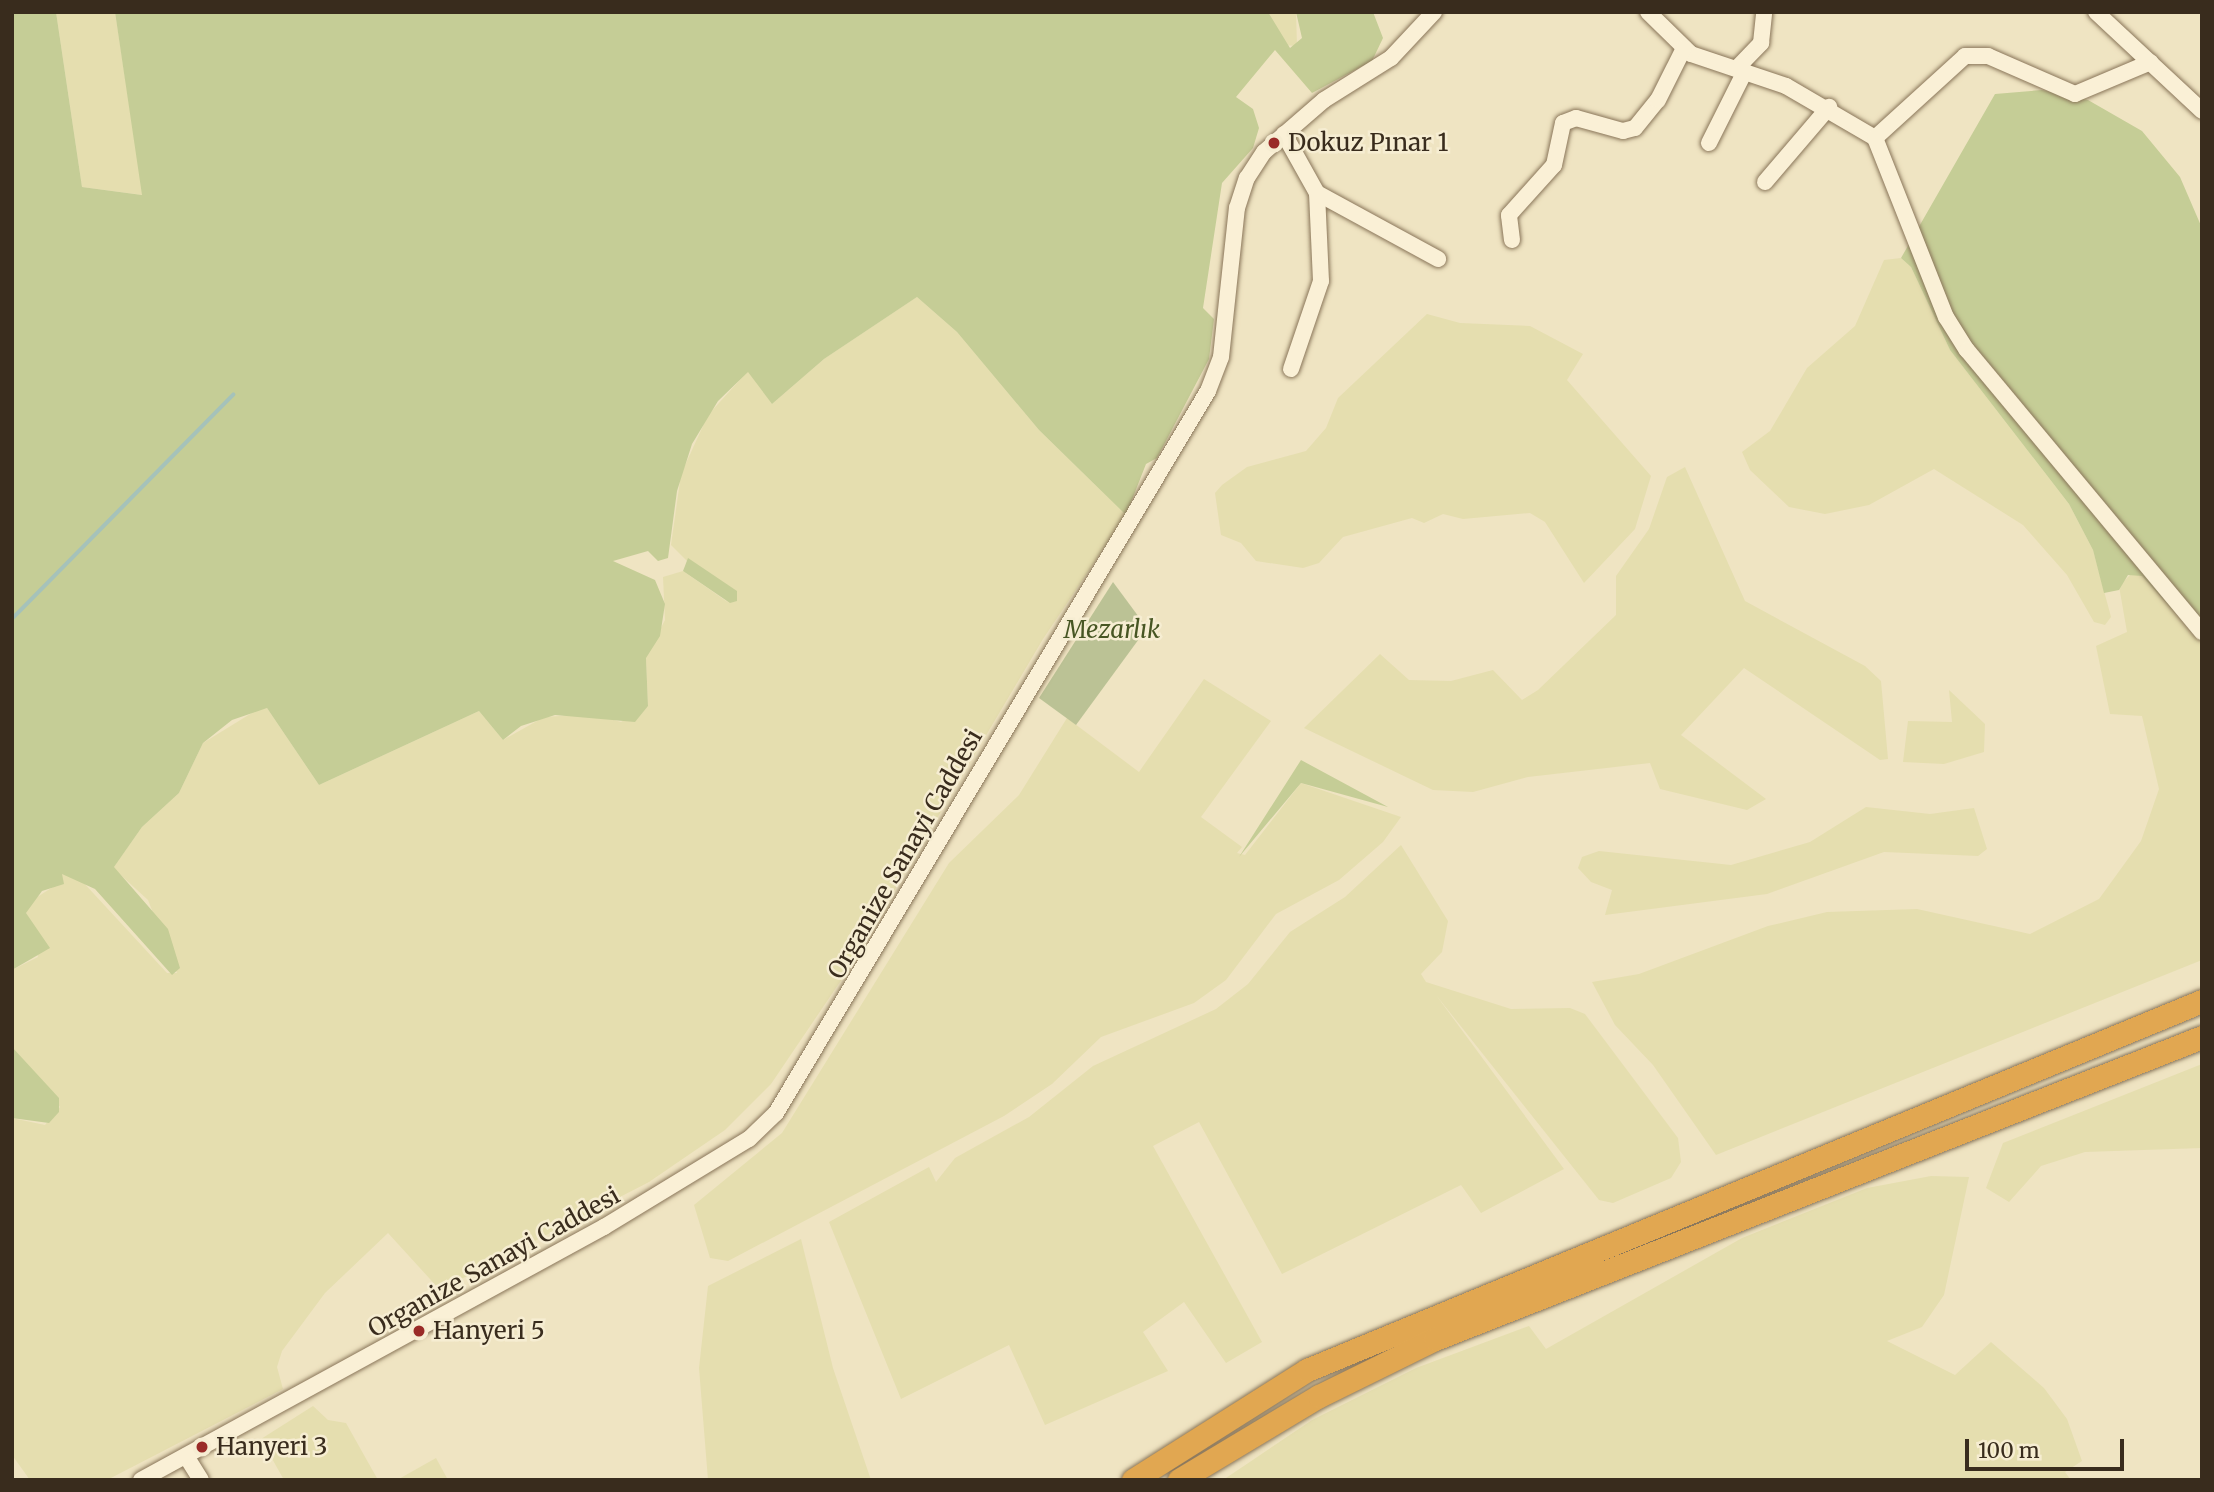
<!DOCTYPE html>
<html>
<head>
<meta charset="utf-8">
<style>
  body { margin:0 }
  #map { position:relative; width:2214px; height:1492px; overflow:hidden; background:#efe4c2; font-family:Merriweather,serif }
  div>[style] { position:absolute }
  .farmland>* { inset:0; background:#e5deaf }
  .green>* { inset:0; background:#c5cd96 }
  .cemetery>* { inset:0; background:#bbc295 }
  .stream>* { height:3.5px; margin:-1.75px; padding:0 1.75px; transform-origin:1.75px; border-radius:1.75px; background:#a5c2ba }
  .roads { filter:drop-shadow(0 0 2px #897559) drop-shadow(0 0 2px #897559) }
  .minor>* { height:16px; margin:-8px; padding:0 8px; transform-origin:8px; border-radius:8px; background:#faf0d6 }
  .highway>* { height:23px; margin:-11.5px; padding:0 11.5px; transform-origin:11.5px; border-radius:11.5px; background:#e1a751 }
  .dots>* { width:19px; height:19px; translate:-50% -50%; box-sizing:border-box; border:4px solid #f6edd2; border-radius:50% }
  span { translate:-50% -50%; white-space:nowrap; text-align:center; line-height:1.15; -webkit-text-stroke:5px #f6edd2; paint-order:stroke }
  .poi-label { font-size:24px; color:#392c1d }
  .left { translate:0 -50%; text-align:left }
  .park-label { font-size:24px; color:#475623; font-style:italic }
  .street-label { font-size:24px; color:#392c1d }
  .frame { position:absolute; inset:0; border:14px solid #392c1d; pointer-events:none }
  .scale { position:absolute; left:1965px; top:1439px; width:159px; height:32px; box-sizing:border-box; border:4px solid #392c1d; border-top:0; padding-left:9px; font-size:21px; line-height:24px; white-space:nowrap; color:#392c1d; -webkit-text-stroke:5px #f6edd2; paint-order:stroke }
</style>
</head>
<body>
<div id="map">
  <div class="farmland">
    <div style="clip-path:polygon(56px 12px,115px 12px,143px 195px,82px 187px)"></div>
    <div style="clip-path:polygon(1268px 12px,1296px 12px,1297px 46px,1283px 45px)"></div>
    <div style="clip-path:polygon(1901px 258px,1911px 267px,1950px 350px,2069px 504px,2093px 550px,2111px 617px,2105px 625px,2094px 622px,2067px 575px,2023px 525px,1934px 469px,1869px 505px,1825px 514px,1789px 507px,1750px 470px,1742px 452px,1770px 431px,1807px 368px,1855px 326px,1884px 260px)"></div>
    <div style="clip-path:polygon(917px 297px,957px 332px,1039px 430px,1126px 515px,1043px 639px,842px 979px,771px 1084px,725px 1130px,649px 1182px,440px 1290px,388px 1233px,325px 1293px,282px 1351px,277px 1367px,283px 1389px,107px 1480px,30px 1480px,12px 1455px,12px 1118px,45px 1125px,60px 1107px,12px 1047px,12px 970px,38px 957px,26px 913px,31px 901px,56px 885px,62px 873px,82px 881px,167px 973px,177px 973px,148px 900px,113px 868px,142px 827px,179px 793px,203px 743px,255px 711px,267px 708px,319px 785px,479px 711px,503px 740px,544px 717px,592px 714px,621px 722px,648px 706px,646px 657px,665px 620px,663px 577px,683px 571px,729px 603px,671px 545px,681px 474px,708px 415px,748px 371px,772px 404px,824px 359px)"></div>
    <div style="clip-path:polygon(1427px 314px,1460px 323px,1530px 326px,1583px 354px,1567px 380px,1651px 476px,1635px 529px,1584px 583px,1545px 522px,1530px 513px,1463px 519px,1443px 514px,1424px 523px,1412px 518px,1343px 537px,1319px 563px,1303px 568px,1256px 561px,1241px 543px,1221px 535px,1215px 493px,1222px 485px,1247px 467px,1306px 451px,1326px 428px,1338px 398px)"></div>
    <div style="clip-path:polygon(1685px 467px,1745px 601px,1865px 666px,1881px 681px,1888px 759px,1880px 760px,1744px 668px,1681px 735px,1766px 799px,1747px 810px,1660px 789px,1650px 763px,1528px 777px,1473px 792px,1433px 790px,1304px 728px,1380px 654px,1409px 680px,1451px 681px,1493px 670px,1522px 700px,1538px 690px,1616px 615px,1616px 576px,1649px 529px,1667px 477px)"></div>
    <div style="clip-path:polygon(2131px 574px,2142px 576px,2202px 643px,2202px 960px,1716px 1155px,1653px 1065px,1615px 1025px,1592px 982px,1639px 974px,1768px 926px,1827px 912px,1917px 909px,2030px 934px,2099px 899px,2141px 841px,2159px 789px,2142px 716px,2110px 714px,2096px 646px,2127px 632px,2119px 586px)"></div>
    <div style="clip-path:polygon(1204px 679px,1271px 721px,1201px 817px,1242px 847px,1237px 853px,1245px 855px,1301px 783px,1401px 817px,1383px 842px,1339px 880px,1276px 914px,1226px 980px,1194px 1003px,1101px 1037px,1052px 1084px,1004px 1116px,728px 1261px,710px 1258px,694px 1205px,782px 1133px,949px 863px,1019px 795px,1067px 718px,1139px 772px)"></div>
    <div style="clip-path:polygon(1949px 690px,1985px 724px,1984px 752px,1944px 764px,1903px 762px,1908px 721px,1952px 722px)"></div>
    <div style="clip-path:polygon(1866px 807px,1930px 814px,1974px 808px,1987px 849px,1978px 856px,1884px 852px,1767px 894px,1605px 915px,1612px 890px,1591px 882px,1578px 868px,1582px 857px,1599px 851px,1731px 865px,1810px 842px)"></div>
    <div style="clip-path:polygon(1401px 845px,1448px 921px,1442px 952px,1421px 974px,1426px 982px,1511px 1009px,1570px 1008px,1585px 1014px,1678px 1138px,1681px 1162px,1671px 1178px,1613px 1203px,1599px 1200px,1436px 995px,1564px 1169px,1481px 1213px,1461px 1185px,1282px 1274px,1199px 1122px,1153px 1146px,1262px 1342px,1226px 1363px,1184px 1302px,1143px 1332px,1168px 1371px,1045px 1425px,1009px 1345px,901px 1399px,829px 1222px,929px 1167px,936px 1182px,955px 1158px,1029px 1117px,1093px 1066px,1216px 1009px,1248px 984px,1290px 932px,1345px 897px)"></div>
    <div style="clip-path:polygon(2202px 1064px,2202px 1148px,2085px 1152px,2041px 1166px,2009px 1202px,1986px 1188px,2003px 1143px)"></div>
    <div style="clip-path:polygon(1931px 1176px,1969px 1177px,1944px 1295px,1922px 1327px,1887px 1341px,1955px 1375px,1991px 1342px,2044px 1388px,2067px 1419px,2082px 1461px,2065px 1472px,2071px 1480px,1223px 1480px,1312px 1420px,1416px 1368px,1529px 1326px,1546px 1349px,1742px 1238px,1867px 1188px)"></div>
    <div style="clip-path:polygon(801px 1239px,833px 1368px,871px 1480px,708px 1480px,699px 1368px,708px 1286px)"></div>
    <div style="clip-path:polygon(313px 1406px,328px 1420px,346px 1423px,378px 1480px,284px 1480px,261px 1439px)"></div>
    <div style="clip-path:polygon(436px 1458px,448px 1480px,397px 1480px)"></div>
  </div>
  <div class="green">
    <div style="clip-path:polygon(12px 12px,56px 12px,82px 187px,142px 195px,115px 12px,1268px 12px,1290px 48px,1302px 38px,1296px 12px,1373px 12px,1383px 38px,1372px 61px,1312px 93px,1275px 50px,1236px 97px,1253px 109px,1259px 128px,1253px 148px,1222px 183px,1203px 308px,1214px 319px,1209px 359px,1157px 458px,1146px 464px,1126px 515px,1039px 430px,957px 332px,917px 297px,824px 359px,772px 404px,748px 372px,718px 401px,692px 444px,677px 491px,668px 558px,658px 561px,648px 551px,613px 561px,655px 580px,665px 604px,660px 636px,646px 658px,648px 706px,635px 722px,555px 715px,521px 726px,503px 740px,479px 711px,319px 785px,267px 708px,232px 720px,203px 743px,179px 793px,142px 827px,114px 867px,168px 929px,180px 968px,172px 975px,95px 889px,62px 874px,64px 884px,42px 891px,26px 913px,50px 948px,12px 970px)"></div>
    <div style="clip-path:polygon(2042px 90px,2088px 100px,2142px 131px,2180px 177px,2202px 228px,2202px 643px,2142px 576px,2128px 575px,2119px 590px,2104px 593px,2093px 550px,2069px 504px,1950px 350px,1911px 267px,1901px 258px,1995px 94px)"></div>
    <div style="clip-path:polygon(688px 558px,737px 591px,737px 601px,730px 603px,683px 571px)"></div>
    <div style="clip-path:polygon(1301px 760px,1388px 807px,1301px 783px,1239px 857px)"></div>
    <div style="clip-path:polygon(12px 1047px,59px 1098px,59px 1112px,49px 1123px,12px 1118px)"></div>
  </div>
  <div class="cemetery">
    <div style="clip-path:polygon(1113px 582px,1147px 628px,1076px 725px,1039px 698px)"></div>
  </div>
  <div class="stream">
    <div style="left:12px;top:619px;width:315px;rotate:-45.4deg"></div>
  </div>
  <div class="roads">
    <div class="minor">
      <div style="left:1648px;top:12px;width:60px;rotate:44.3deg"></div>
      <div style="left:1691px;top:54px;width:100px;rotate:18.6deg"></div>
      <div style="left:1786px;top:86px;width:103px;rotate:30.3deg"></div>
      <div style="left:1875px;top:138px;width:193px;rotate:68.4deg"></div>
      <div style="left:1946px;top:317px;width:39px;rotate:58deg"></div>
      <div style="left:1967px;top:350px;width:367px;rotate:50.2deg"></div>
      <div style="left:2096px;top:12px;width:145px;rotate:43deg"></div>
      <div style="left:1737px;top:68px;width:35px;rotate:-46deg"></div>
      <div style="left:1761px;top:43px;width:31px;rotate:-84deg"></div>
      <div style="left:1284px;top:134px;width:68px;rotate:60.8deg"></div>
      <div style="left:1317px;top:193px;width:88px;rotate:87.4deg"></div>
      <div style="left:1321px;top:281px;width:93px;rotate:108.8deg"></div>
      <div style="left:1875px;top:138px;width:122px;rotate:-42.3deg"></div>
      <div style="left:1965px;top:56px;width:23px"></div>
      <div style="left:1988px;top:56px;width:95px;rotate:23.6deg"></div>
      <div style="left:2075px;top:94px;width:82px;rotate:-22.8deg"></div>
      <div style="left:1709px;top:143px;width:80px;rotate:-63.4deg"></div>
      <div style="left:1765px;top:182px;width:99px;rotate:-49.5deg"></div>
      <div style="left:1317px;top:193px;width:138px;rotate:28.6deg"></div>
      <div style="left:1512px;top:240px;width:25px;rotate:-97deg"></div>
      <div style="left:1509px;top:215px;width:67px;rotate:-48deg"></div>
      <div style="left:1554px;top:165px;width:43px;rotate:-77.9deg"></div>
      <div style="left:1563px;top:123px;width:14px;rotate:-21deg"></div>
      <div style="left:1576px;top:118px;width:49px;rotate:15.5deg"></div>
      <div style="left:1623px;top:131px;width:12px;rotate:-14deg"></div>
      <div style="left:1635px;top:128px;width:36px;rotate:-51deg"></div>
      <div style="left:1658px;top:100px;width:58px;rotate:-63.4deg"></div>
      <div style="left:186px;top:1456px;width:28px;rotate:58deg"></div>
      <div style="left:141px;top:1480px;width:528px;rotate:-28.65deg"></div>
      <div style="left:604px;top:1227px;width:170px;rotate:-31.3deg"></div>
      <div style="left:749px;top:1139px;width:37px;rotate:-44deg"></div>
      <div style="left:776px;top:1113px;width:841px;rotate:-59.11deg"></div>
      <div style="left:1208px;top:391px;width:36px;rotate:-69deg"></div>
      <div style="left:1221px;top:357px;width:150px;rotate:-83.9deg"></div>
      <div style="left:1237px;top:208px;width:32px;rotate:-72deg"></div>
      <div style="left:1247px;top:178px;width:31px;rotate:-57deg"></div>
      <div style="left:1264px;top:152px;width:79px;rotate:-40.9deg"></div>
      <div style="left:1324px;top:100px;width:79px;rotate:-32.1deg"></div>
      <div style="left:1391px;top:58px;width:63px;rotate:-46.9deg"></div>
    </div>
    <div class="highway">
      <div style="left:1133px;top:1480px;width:206px;rotate:-32.3deg"></div>
      <div style="left:1307px;top:1370px;width:968px;rotate:-22.41deg"></div>
      <div style="left:1179px;top:1480px;width:163px;rotate:-31deg"></div>
      <div style="left:1319px;top:1396px;width:129px;rotate:-26.2deg"></div>
      <div style="left:1435px;top:1339px;width:824px;rotate:-21.49deg"></div>
    </div>
  </div>
  <div class="dots">
    <div style="left:1274px;top:143px;background:#9a2b27"></div>
    <div style="left:419px;top:1331px;background:#9a2b27"></div>
    <div style="left:202px;top:1447px;background:#9a2b27"></div>
  </div>
  <div class="poi-label">
    <span class="left" style="left:1288px;top:143px">Dokuz Pınar 1</span>
    <span class="left" style="left:433px;top:1331px">Hanyeri 5</span>
    <span class="left" style="left:216px;top:1447px">Hanyeri 3</span>
  </div>
  <div class="park-label">
    <span style="left:1112px;top:630px">Mezarlık</span>
  </div>
  <div class="street-label">
    <span style="left:905px;top:854px;rotate:-60deg">Organize Sanayi Caddesi</span>
    <span style="left:494px;top:1262px;rotate:-29deg">Organize Sanayi Caddesi</span>
  </div>
  <div class="frame"></div>
  <div class="scale">100 m</div>
</div>
</body>
</html>
